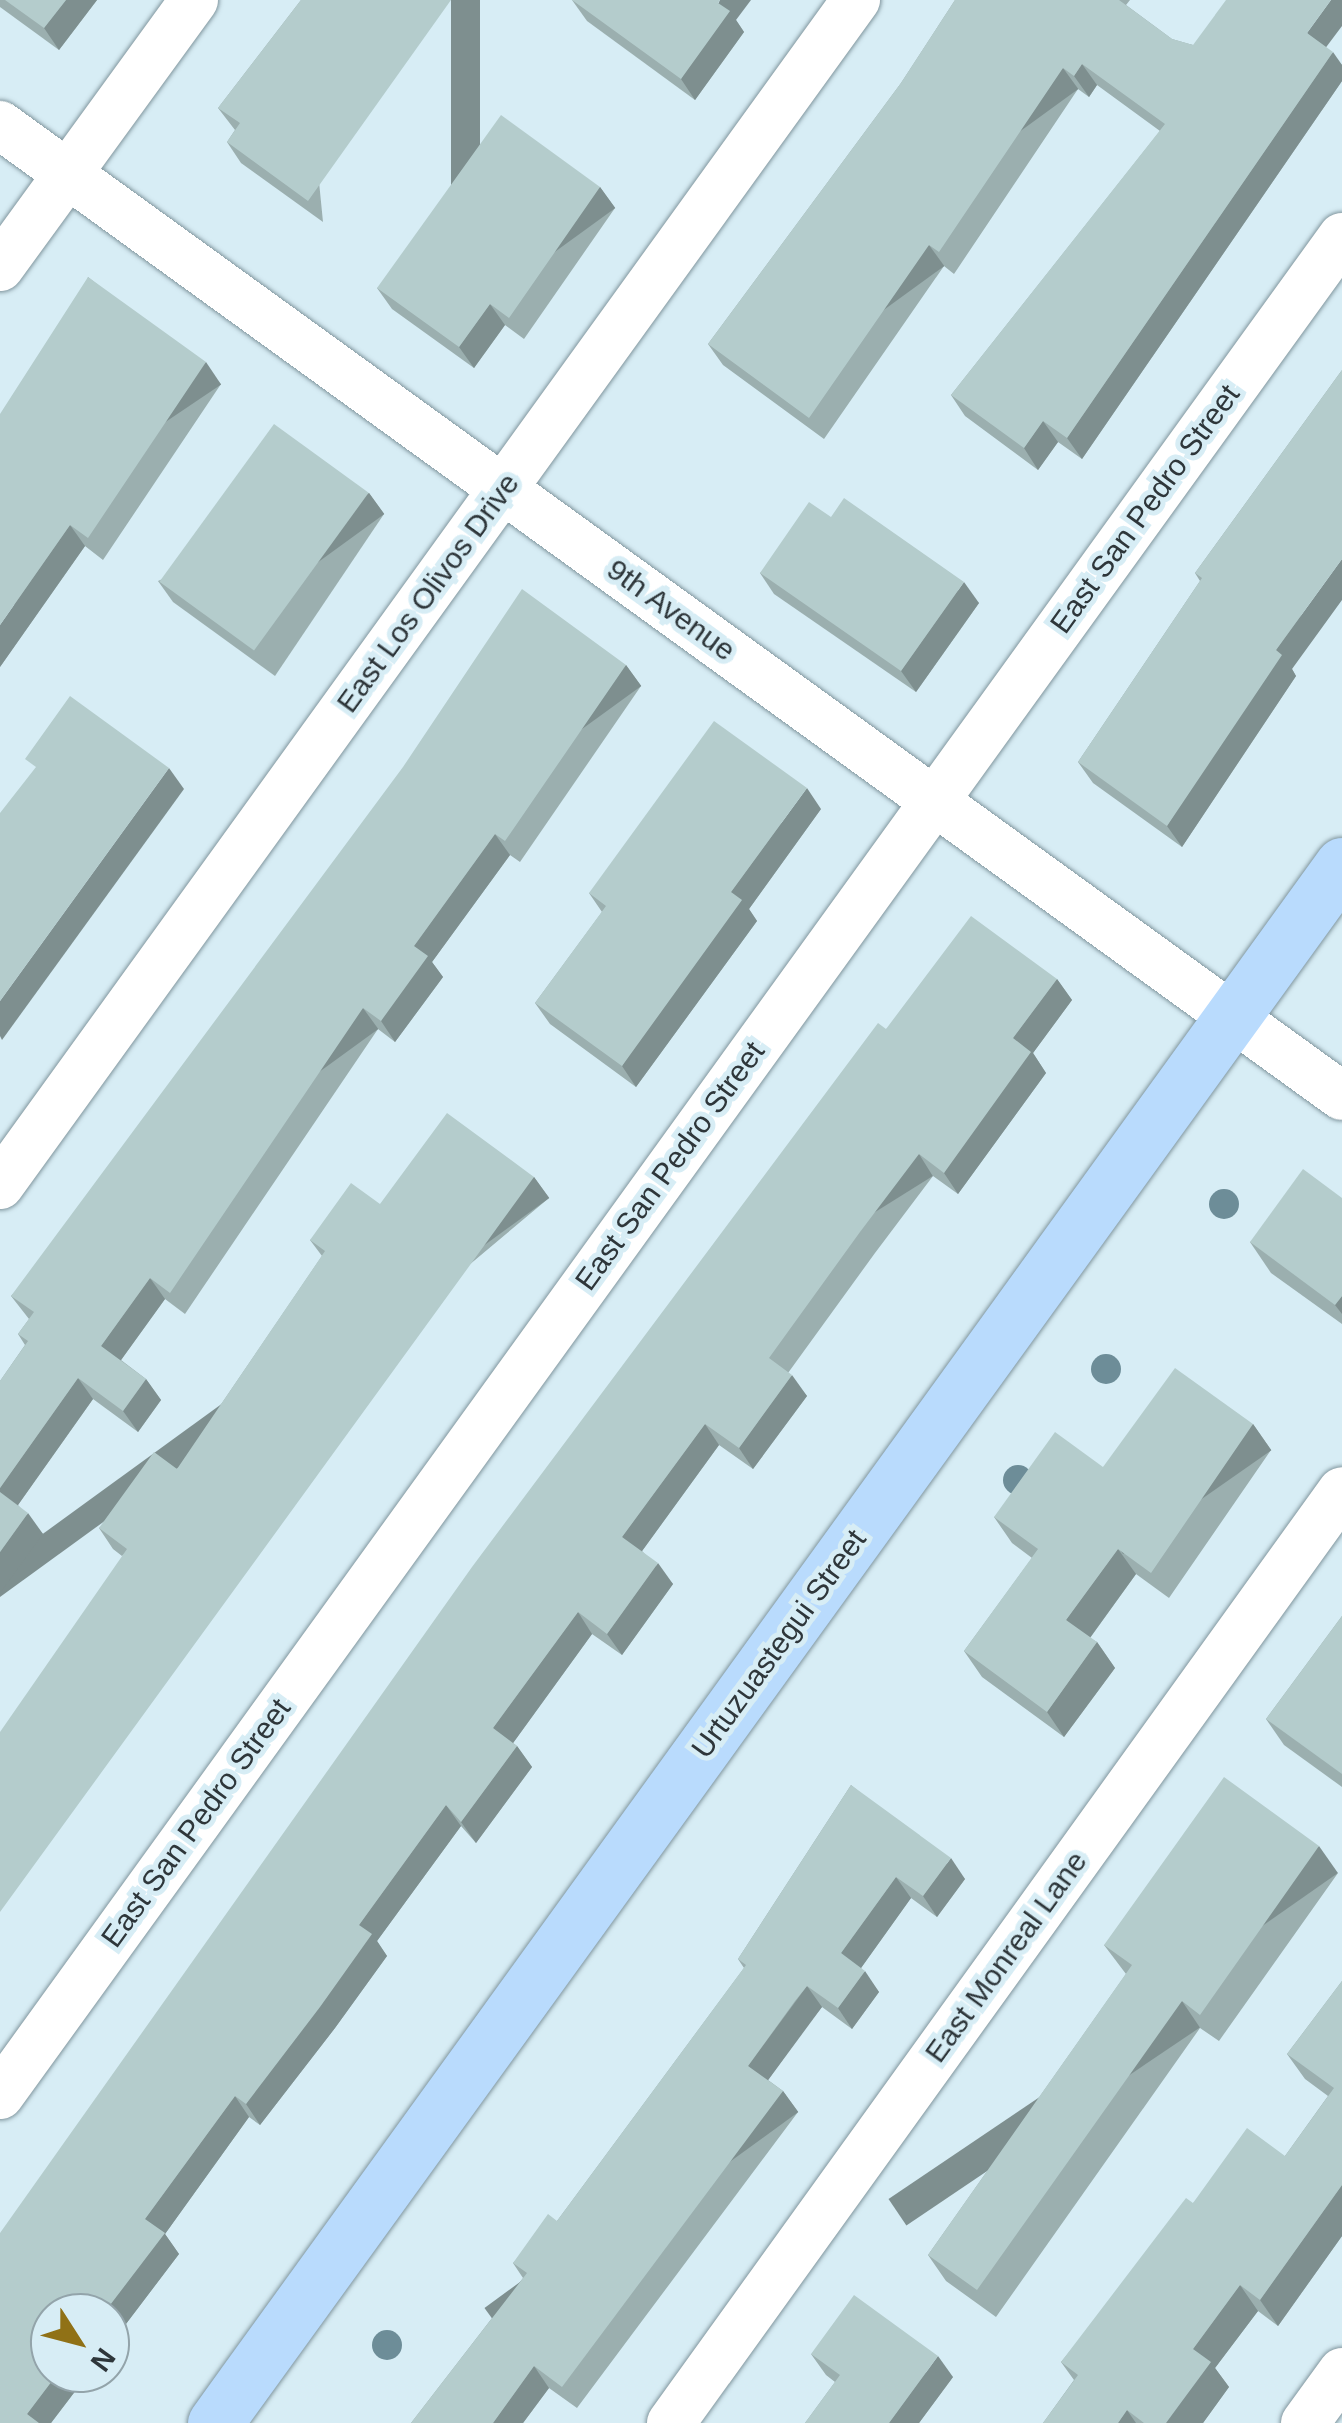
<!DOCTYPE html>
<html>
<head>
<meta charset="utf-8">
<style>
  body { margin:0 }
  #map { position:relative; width:1342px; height:2423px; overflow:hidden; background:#d7edf5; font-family:Arial,sans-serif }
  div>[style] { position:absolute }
  .roads { filter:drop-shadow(0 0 2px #81969e) drop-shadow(0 0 2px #81969e) }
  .minor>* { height:48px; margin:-24px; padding:0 24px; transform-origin:24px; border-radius:24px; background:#fff }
  .major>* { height:55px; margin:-27.5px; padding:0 27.5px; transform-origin:27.5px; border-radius:27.5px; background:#b9dbfd }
  .trees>* { width:30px; height:30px; margin:-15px; border-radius:50%; background:#6d8d98 }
  .wall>* { inset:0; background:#9bafaf }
  .shaded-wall>* { inset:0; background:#7e8f8f; transform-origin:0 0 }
  .building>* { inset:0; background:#b4cccc; transform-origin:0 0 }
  span { translate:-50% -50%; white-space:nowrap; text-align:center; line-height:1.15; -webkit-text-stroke:10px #d7edf5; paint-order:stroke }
  .street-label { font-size:30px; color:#2e363a }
  .north { position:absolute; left:30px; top:2293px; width:100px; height:100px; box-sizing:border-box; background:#d7edf5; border:2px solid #93a4aa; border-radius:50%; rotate:126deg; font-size:28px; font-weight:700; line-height:40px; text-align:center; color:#2e363a }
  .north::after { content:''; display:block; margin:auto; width:35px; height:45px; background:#907116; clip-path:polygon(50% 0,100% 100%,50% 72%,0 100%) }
</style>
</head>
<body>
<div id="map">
  <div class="roads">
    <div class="minor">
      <div style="left:0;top:125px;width:1656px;rotate:35.89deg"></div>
      <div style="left:0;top:267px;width:330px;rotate:-54deg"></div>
      <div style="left:0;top:1185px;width:1462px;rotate:-54.16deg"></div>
      <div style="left:0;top:2095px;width:2292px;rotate:-54.16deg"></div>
      <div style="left:671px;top:2423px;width:1148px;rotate:-54.25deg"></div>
      <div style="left:1305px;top:2423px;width:63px;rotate:-54deg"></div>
    </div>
    <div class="major">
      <div style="left:215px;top:2423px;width:1923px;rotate:-54.12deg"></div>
    </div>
  </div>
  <div class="trees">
    <div style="left:1224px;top:1204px"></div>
    <div style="left:1106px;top:1369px"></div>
    <div style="left:1018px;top:1480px"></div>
    <div style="left:387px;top:2345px"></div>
  </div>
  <div class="wall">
    <div style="clip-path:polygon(0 0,97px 0,59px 50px,0 7px)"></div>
    <div style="clip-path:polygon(301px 0,323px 222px,241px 163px,227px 142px,235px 130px,218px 108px)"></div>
    <div style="clip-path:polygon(572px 0,736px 20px,744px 32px,695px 100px,587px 21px)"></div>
    <div style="clip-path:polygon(955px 0,1130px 0,1126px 5px,1172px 39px,1193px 45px,1326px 48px,1342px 65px,1342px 81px,1082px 459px,1058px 442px,1038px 470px,965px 416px,951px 395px,1160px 131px,1097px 85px,1089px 97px,1078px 89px,954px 274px,944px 266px,824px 439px,723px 365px,708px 344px,901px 83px)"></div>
    <div style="clip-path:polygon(600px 187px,615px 208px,524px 339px,505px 325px,474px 368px,392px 309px,377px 288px)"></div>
    <div style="clip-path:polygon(88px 277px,221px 384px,103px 560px,85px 546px,0 667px)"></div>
    <div style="clip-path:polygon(1342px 370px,1292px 669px,1296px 676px,1182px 847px,1093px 783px,1078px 762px,1200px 581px,1195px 573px)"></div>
    <div style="clip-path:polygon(369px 493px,384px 514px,275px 676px,173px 602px,158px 581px)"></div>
    <div style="clip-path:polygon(831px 517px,979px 603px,916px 692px,774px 594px,760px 573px)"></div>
    <div style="clip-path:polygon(626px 665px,641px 686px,520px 862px,510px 855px,432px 962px,443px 977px,395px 1042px,378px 1029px,185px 1314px,165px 1299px,121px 1360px,146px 1379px,161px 1400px,138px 1432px,93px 1399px,18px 1505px,43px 1534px,0 1593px,0 1381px,25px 1345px,18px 1334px,29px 1319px,11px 1296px)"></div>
    <div style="clip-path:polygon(821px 809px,749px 909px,757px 921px,636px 1087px,550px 1024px,535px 1003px,602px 912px,589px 893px)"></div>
    <div style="clip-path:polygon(1057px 979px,1072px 1000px,1033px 1053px,1046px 1073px,958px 1194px,933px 1176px,875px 1253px,788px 1373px,807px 1396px,753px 1469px,719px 1445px,642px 1551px,673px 1584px,622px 1655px,592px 1634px,513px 1743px,517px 1746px,532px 1767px,476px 1843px,461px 1826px,377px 1941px,387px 1956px,335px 2028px,260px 2125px,249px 2117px,165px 2234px,179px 2254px,110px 2345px,110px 2313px,50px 2373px,89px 2373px,51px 2423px,0 2423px,886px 1029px)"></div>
    <div style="clip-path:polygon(534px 1177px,549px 1198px,122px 1556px,113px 1549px,99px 1528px,177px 1469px,322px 1256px,310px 1240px,380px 1204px)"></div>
    <div style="clip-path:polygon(1342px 1198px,1342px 1324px,1271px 1273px,1250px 1242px)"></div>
    <div style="clip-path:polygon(1253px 1424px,1271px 1450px,1169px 1598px,1136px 1574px,1090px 1638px,1097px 1642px,1115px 1668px,1064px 1737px,982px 1677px,964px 1651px,1032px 1558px,1012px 1543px,994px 1517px,1103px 1467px)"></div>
    <div style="clip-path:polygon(1342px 1616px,1342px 1787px,1284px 1745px,1266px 1719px)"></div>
    <div style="clip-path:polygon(851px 1785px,965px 1879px,937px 1917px,911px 1898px,861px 1968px,879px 1992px,852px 2029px,822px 2007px,810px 2022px,768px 2080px,783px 2091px,798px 2112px,577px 2408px,549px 2388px,523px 2423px,411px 2423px,523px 2278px,513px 2263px,557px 2221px,744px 1968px,738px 1959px)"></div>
    <div style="clip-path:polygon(1338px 1873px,1219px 2041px,1200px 2028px,996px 2317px,946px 2281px,928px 2255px,1126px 1974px,1104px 1945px)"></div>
    <div style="clip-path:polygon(1342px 1981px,1342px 2236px,1278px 2326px,1258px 2311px,1215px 2368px,1229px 2387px,1203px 2423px,1043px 2423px,1074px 2380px,1061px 2362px,1193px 2203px,1285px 2156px,1328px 2096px,1305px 2079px,1287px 2054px)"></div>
    <div style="clip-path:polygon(811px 2354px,953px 2377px,919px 2423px,805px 2423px,835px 2382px,826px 2375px)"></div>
  </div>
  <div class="shaded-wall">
    <div style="clip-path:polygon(66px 0,97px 0,59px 50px,44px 28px)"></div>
    <div style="left:451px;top:0;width:29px;height:247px"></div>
    <div style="clip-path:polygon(720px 0,751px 0,736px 20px,744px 32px,695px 100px,681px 79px)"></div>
    <div style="clip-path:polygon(1331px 0,1342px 0,1342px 26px,1321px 54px,1307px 33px)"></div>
    <div style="clip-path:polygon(1333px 52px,1342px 65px,1342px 81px,1082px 459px,1067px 438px)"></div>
    <div style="clip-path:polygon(1082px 64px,1097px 85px,1089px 97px,1074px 76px)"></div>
    <div style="left:1063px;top:68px;width:26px;height:222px;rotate:54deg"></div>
    <div style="left:600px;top:187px;width:26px;height:160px;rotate:54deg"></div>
    <div style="left:929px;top:245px;width:26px;height:211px;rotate:54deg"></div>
    <div style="clip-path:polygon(490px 304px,505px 325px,474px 368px,459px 347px)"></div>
    <div style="left:206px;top:362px;width:27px;height:212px;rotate:56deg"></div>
    <div style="clip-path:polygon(1043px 421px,1058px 442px,1038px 470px,1024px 448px)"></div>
    <div style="left:369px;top:493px;width:26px;height:195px;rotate:54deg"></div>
    <div style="clip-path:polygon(70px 525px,85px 546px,0 667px,0 625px)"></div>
    <div style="clip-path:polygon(1342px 559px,1342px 600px,1292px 669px,1296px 676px,1182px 847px,1167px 826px,1276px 650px)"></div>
    <div style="clip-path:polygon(964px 582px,979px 603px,916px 692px,901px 671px)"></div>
    <div style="left:626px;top:665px;width:26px;height:214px;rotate:54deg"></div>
    <div style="clip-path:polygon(169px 768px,184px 789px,2px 1040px,0 1036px,0 1001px)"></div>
    <div style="clip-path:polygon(807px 788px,821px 809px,749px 909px,757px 921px,636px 1087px,622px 1066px,731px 892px)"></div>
    <div style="clip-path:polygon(495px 834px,510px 855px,432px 962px,443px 977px,395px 1042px,381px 1021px,414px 946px)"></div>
    <div style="clip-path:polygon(1057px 979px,1072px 1000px,1033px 1053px,1046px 1073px,958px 1194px,944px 1173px,1013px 1038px)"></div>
    <div style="left:363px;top:1008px;width:26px;height:344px;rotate:54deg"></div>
    <div style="left:919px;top:1154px;width:26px;height:253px;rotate:58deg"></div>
    <div style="left:534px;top:1177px;width:26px;height:909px;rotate:54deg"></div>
    <div style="clip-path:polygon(150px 1278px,165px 1299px,116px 1367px,101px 1346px)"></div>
    <div style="clip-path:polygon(1342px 1296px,1342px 1314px,1335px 1305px)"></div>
    <div style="clip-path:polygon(792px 1375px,807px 1396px,753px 1469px,739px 1448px)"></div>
    <div style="clip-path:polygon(78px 1378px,93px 1399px,13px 1512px,0 1493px,0 1488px)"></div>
    <div style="clip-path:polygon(146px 1379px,161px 1400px,138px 1432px,123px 1411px)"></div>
    <div style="clip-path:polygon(705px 1424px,719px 1445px,637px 1558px,622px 1537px)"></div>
    <div style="left:1253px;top:1424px;width:32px;height:181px;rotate:55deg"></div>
    <div style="clip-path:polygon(28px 1513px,43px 1534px,0 1593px,0 1552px)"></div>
    <div style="clip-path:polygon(1118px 1549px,1136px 1574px,1084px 1646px,1066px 1620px)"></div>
    <div style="clip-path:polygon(658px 1563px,673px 1584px,622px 1655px,607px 1634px)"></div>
    <div style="clip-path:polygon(578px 1612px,592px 1634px,508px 1750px,493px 1728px)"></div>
    <div style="clip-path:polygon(1097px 1642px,1115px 1668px,1064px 1737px,1047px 1712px)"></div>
    <div style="clip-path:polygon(517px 1746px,532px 1767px,476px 1843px,461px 1822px)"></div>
    <div style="clip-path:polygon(446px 1805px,461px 1826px,377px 1941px,387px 1956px,335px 2028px,260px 2125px,246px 2104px,359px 1925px)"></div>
    <div style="left:1319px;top:1846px;width:33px;height:207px;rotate:55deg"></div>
    <div style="clip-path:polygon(951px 1858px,965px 1879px,937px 1917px,923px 1896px)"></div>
    <div style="clip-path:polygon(896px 1877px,911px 1898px,856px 1975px,841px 1953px)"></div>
    <div style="clip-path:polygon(865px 1971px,879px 1992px,852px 2029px,838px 2008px)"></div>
    <div style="clip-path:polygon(807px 1986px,822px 2007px,763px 2087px,748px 2066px)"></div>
    <div style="left:1182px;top:2001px;width:32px;height:354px;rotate:56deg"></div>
    <div style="left:783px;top:2091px;width:26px;height:369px;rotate:54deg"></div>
    <div style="clip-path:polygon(235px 2096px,249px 2117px,165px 2234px,179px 2254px,110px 2345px,110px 2313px,104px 2313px,145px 2219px)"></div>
    <div style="clip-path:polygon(1342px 2185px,1342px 2236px,1278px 2326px,1260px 2300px)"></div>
    <div style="clip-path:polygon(1240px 2285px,1258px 2311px,1215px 2368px,1229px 2387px,1203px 2423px,1166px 2423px,1193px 2349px)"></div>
    <div style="clip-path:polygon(938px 2356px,953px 2377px,919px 2423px,889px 2423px)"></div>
    <div style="clip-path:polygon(534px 2366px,549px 2388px,523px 2423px,493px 2423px)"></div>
    <div style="clip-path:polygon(58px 2373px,89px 2373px,51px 2423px,33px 2423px,27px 2414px)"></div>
    <div style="clip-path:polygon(1127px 2410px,1136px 2423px,1118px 2423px)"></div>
  </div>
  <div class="building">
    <div style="clip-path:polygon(5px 0,66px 0,44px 28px)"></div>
    <div style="clip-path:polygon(301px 0,451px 0,308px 201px,227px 142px,240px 123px,218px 108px)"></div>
    <div style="clip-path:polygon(572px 0,720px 0,718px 3px,730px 11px,681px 79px)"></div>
    <div style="clip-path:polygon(955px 0,1119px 0,1172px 39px,1193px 45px,1226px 0,1331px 0,1307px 33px,1333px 52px,1067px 438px,1043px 421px,1024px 448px,951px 395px,1165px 124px,1082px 64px,1074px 76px,1063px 68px,939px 252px,929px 245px,809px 418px,708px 344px,901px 83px)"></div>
    <div style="clip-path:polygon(501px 115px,600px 187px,509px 318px,490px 304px,459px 347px,377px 288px)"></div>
    <div style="clip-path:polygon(88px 277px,206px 362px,88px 538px,70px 525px,0 625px,0 414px)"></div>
    <div style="clip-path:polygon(1342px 370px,1342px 559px,1276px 650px,1282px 655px,1167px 826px,1078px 762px,1202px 578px,1195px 573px)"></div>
    <div style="left:274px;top:424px;width:117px;height:195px;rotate:36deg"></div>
    <div style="clip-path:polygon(844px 498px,964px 582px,901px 671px,760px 573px,809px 502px,831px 517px)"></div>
    <div style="clip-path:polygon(522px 589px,626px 665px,505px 841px,495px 834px,414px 946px,428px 956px,381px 1021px,363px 1008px,170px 1293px,150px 1278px,101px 1346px,146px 1379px,123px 1411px,78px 1378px,0 1488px,0 1381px,28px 1341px,18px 1334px,34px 1312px,11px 1296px,403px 767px)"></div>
    <div style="clip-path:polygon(70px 696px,169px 768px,0 1001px,0 813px,36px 767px,25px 759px)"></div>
    <div style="clip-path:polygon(714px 721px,807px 788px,731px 892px,742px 900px,622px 1066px,535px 1003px,606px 906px,589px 893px)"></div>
    <div style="clip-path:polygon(971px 916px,1057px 979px,1013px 1038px,1031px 1052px,944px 1173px,919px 1154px,860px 1232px,769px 1358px,792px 1375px,739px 1448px,705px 1424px,622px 1537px,658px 1563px,607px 1634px,578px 1612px,493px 1728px,517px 1746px,461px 1822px,446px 1805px,359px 1925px,372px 1934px,320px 2007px,246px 2104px,235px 2096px,145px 2219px,165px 2233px,104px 2313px,50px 2313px,50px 2373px,58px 2373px,27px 2414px,39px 2423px,0 2423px,0 2233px,472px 1567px,878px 1023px,886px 1029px)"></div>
    <div style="clip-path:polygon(447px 1113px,534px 1177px,0 1912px,0 1732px,127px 1549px,99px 1528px,154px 1452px,177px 1469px,325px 1251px,310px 1240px,351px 1183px,380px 1204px)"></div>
    <div style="clip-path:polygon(1303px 1169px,1342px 1198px,1342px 1296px,1335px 1305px,1250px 1242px)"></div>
    <div style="clip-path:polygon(1175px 1368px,1253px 1424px,1151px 1573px,1118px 1549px,1066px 1620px,1097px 1642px,1047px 1712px,964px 1651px,1038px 1549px,994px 1517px,1055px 1432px,1103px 1467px)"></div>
    <div style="clip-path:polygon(0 1492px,28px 1513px,0 1552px)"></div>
    <div style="clip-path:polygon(1342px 1616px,1342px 1774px,1266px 1719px)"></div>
    <div style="clip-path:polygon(1224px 1777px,1319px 1846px,1200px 2015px,1182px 2001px,977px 2290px,928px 2255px,1132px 1965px,1104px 1945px)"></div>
    <div style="clip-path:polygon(851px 1785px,951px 1858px,923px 1896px,896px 1877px,841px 1953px,865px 1971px,838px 2008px,807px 1986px,795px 2001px,748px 2066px,783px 2091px,562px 2387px,534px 2366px,493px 2423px,411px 2423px,527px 2273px,513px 2263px,548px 2214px,557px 2221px,746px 1965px,738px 1959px)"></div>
    <div style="clip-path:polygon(1342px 1981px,1342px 2185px,1260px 2300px,1240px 2285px,1193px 2349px,1211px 2362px,1166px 2423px,1144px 2423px,1127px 2410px,1118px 2423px,1043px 2423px,1078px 2375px,1061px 2362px,1186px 2198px,1193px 2203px,1247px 2128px,1285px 2156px,1334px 2088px,1287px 2054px)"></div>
    <div style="clip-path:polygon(854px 2295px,938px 2356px,889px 2423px,805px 2423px,840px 2375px,811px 2354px)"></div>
  </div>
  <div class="street-label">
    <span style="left:1145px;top:509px;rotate:-54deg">East San Pedro Street</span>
    <span style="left:428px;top:593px;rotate:-54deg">East Los Olivos Drive</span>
    <span style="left:671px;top:610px;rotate:36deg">9th Avenue</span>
    <span style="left:670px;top:1166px;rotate:-54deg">East San Pedro Street</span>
    <span style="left:779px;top:1644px;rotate:-54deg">Urtuzuastegui Street</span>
    <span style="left:196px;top:1823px;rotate:-54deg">East San Pedro Street</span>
    <span style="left:1006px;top:1957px;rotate:-54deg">East Monreal Lane</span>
  </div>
  <div class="north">N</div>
</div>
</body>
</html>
